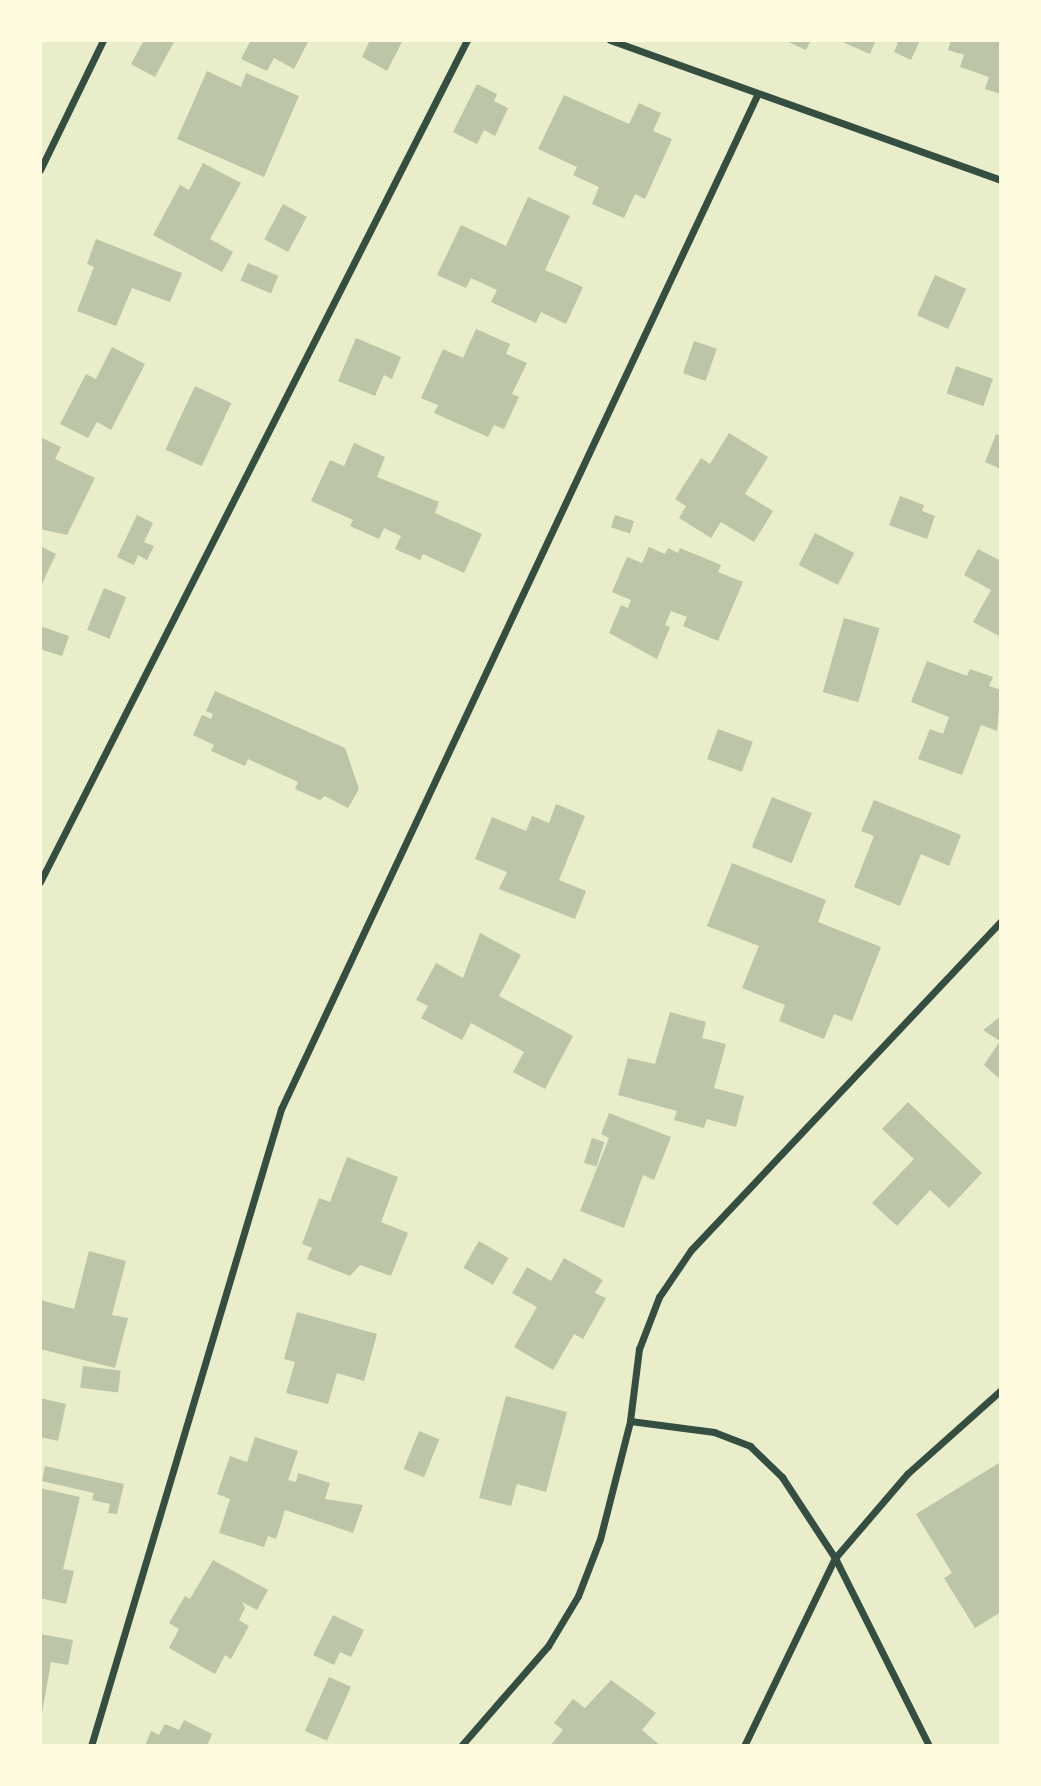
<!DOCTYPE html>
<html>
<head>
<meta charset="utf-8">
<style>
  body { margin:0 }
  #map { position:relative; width:1041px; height:1786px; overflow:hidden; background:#e9edc9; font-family:Karla,sans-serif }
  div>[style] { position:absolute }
  .building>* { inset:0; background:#bcc5a7; transform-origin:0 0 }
  .minor>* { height:7px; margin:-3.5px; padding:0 3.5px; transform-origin:3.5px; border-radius:3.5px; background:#344e41 }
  span { translate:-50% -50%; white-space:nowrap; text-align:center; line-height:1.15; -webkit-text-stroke:5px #fefae0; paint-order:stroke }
  .frame { position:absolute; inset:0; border:42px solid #fefae0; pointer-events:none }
</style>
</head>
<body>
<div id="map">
  <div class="building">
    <div style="clip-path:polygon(144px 40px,175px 40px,155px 77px,131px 64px)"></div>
    <div style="clip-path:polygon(251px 40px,309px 40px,294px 69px,274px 58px,267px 71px,241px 59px)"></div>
    <div style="clip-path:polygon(370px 40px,402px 42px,387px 71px,362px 57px)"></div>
    <div style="clip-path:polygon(784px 40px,811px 40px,806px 50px)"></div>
    <div style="clip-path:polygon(838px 40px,876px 40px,870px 54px)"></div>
    <div style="clip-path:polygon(892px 40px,920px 40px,911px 60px,894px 52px,898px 43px)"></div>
    <div style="clip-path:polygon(951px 40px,1001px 40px,1001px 94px,985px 89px,989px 77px,960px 67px,964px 55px,948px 50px)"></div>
    <div style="clip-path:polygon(207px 71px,241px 87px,246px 73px,299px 96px,264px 177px,177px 139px)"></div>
    <div style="clip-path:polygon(477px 84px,497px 94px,494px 101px,508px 108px,495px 136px,484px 130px,477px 144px,453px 132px)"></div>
    <div style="clip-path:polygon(564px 95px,629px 124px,639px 103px,661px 113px,653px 131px,672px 139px,645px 199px,635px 194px,624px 218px,592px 204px,599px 187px,573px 175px,577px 167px,538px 149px)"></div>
    <div style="clip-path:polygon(203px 163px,241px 183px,210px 239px,233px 252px,222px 272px,153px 235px,180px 185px,189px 190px)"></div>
    <div style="clip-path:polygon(528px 197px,570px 216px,545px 270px,583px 287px,566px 324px,541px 312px,536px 323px,491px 302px,497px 290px,471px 278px,466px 288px,437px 275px,461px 225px,506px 246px)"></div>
    <div style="left:283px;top:204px;width:27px;height:40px;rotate:28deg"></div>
    <div style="clip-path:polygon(96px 239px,182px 273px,170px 302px,132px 288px,116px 326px,77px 311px,94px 267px,87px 264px)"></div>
    <div style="left:248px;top:263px;width:33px;height:19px;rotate:23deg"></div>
    <div style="left:935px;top:275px;width:34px;height:44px;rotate:24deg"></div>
    <div style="clip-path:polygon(476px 329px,510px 344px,506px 354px,527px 363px,512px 394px,519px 397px,504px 429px,494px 425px,488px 437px,434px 413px,438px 405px,421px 398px,443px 349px,463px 358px)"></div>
    <div style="clip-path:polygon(356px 338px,401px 357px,392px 379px,384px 375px,375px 396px,338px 381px)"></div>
    <div style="left:694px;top:341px;width:24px;height:34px;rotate:19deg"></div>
    <div style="clip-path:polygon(112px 347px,145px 364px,111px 430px,97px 422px,88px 438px,60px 424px,86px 374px,96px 379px)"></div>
    <div style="left:956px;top:366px;width:39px;height:29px;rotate:19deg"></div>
    <div style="left:195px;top:386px;width:40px;height:70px;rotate:25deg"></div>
    <div style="clip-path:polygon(729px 433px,768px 457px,745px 494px,773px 511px,754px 542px,721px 522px,711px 538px,679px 518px,686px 506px,675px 499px,701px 458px,710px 464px)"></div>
    <div style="clip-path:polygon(996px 434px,1001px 436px,1001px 469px,985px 462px)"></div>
    <div style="clip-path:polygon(40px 437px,61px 447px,55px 459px,95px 478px,67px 535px,40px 529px)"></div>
    <div style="clip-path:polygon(354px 443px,385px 457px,377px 477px,439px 502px,435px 513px,482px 534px,464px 573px,423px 554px,420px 560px,395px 549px,401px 536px,384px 528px,379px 539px,350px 526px,353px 520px,311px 501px,330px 460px,344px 466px)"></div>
    <div style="clip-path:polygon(900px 496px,924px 505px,922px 511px,935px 516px,927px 539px,889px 525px)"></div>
    <div style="clip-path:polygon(137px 515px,153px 523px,144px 542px,154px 546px,147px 560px,138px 555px,134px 565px,117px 557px)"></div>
    <div style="left:615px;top:515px;width:20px;height:13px;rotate:18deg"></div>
    <div style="left:815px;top:533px;width:44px;height:36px;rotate:27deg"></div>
    <div style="clip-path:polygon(40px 546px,56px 554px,40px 588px)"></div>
    <div style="clip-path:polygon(649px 547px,665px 554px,668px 548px,678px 553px,680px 548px,721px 565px,718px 572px,743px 582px,718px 641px,683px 626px,687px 617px,671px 611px,665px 625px,670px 627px,657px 659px,609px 633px,621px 605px,628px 608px,631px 600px,612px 592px,627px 557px,642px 563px)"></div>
    <div style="clip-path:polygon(978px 549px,1001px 561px,1001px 637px,973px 622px,991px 590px,964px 575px)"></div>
    <div style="left:104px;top:588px;width:24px;height:45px;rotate:22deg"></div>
    <div style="left:844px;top:618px;width:37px;height:77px;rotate:16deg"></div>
    <div style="clip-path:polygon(40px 626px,69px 636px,62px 656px,40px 649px)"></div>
    <div style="clip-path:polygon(927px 661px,967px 676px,970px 669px,993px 677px,989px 686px,1001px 690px,997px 731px,981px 725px,962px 775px,918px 759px,930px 729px,943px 734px,949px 717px,911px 702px)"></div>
    <div style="clip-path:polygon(215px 691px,345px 748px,359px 789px,348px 808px,325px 796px,320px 800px,295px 789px,298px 782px,248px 759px,245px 766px,211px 751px,214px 745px,193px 735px,202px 715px,211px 719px,213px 714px,206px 711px)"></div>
    <div style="left:718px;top:729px;width:37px;height:32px;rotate:20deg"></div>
    <div style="left:772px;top:797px;width:43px;height:54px;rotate:22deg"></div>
    <div style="clip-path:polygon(874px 800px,961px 835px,949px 866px,921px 854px,900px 906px,854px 887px,874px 836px,861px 831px)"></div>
    <div style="clip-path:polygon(556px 804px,585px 816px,559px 880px,586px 891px,575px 919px,499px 889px,507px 872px,475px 859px,492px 817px,526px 831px,532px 816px,549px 823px)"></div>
    <div style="clip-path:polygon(732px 863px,826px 900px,818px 922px,881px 947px,852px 1021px,834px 1014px,824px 1039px,779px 1021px,785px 1005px,742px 988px,759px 946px,707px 926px)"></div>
    <div style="clip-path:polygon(480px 933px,521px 955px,499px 996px,573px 1036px,545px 1089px,513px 1072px,524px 1052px,471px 1023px,462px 1040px,421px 1018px,428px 1006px,416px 1000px,436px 963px,463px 978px)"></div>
    <div style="clip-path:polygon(670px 1012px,706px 1022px,702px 1038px,726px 1044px,714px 1088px,744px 1096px,736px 1127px,707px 1119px,704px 1128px,674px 1120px,677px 1111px,618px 1095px,628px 1058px,655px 1064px)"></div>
    <div style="clip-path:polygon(1001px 1016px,1001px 1080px,984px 1065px,1000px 1041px,983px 1030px)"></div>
    <div style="clip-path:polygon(908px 1102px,982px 1173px,949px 1208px,930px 1190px,897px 1226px,872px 1203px,914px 1159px,882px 1129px)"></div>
    <div style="clip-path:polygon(609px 1113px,671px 1137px,654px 1180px,643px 1175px,624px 1228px,580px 1211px,609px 1138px,601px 1134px)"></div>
    <div style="left:592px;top:1138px;width:13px;height:26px;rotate:18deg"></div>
    <div style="clip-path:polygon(347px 1157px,398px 1177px,381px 1222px,408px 1233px,391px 1276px,360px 1265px,350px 1276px,307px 1259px,312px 1248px,302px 1244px,319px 1198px,330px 1202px)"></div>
    <div style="left:479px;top:1241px;width:34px;height:31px;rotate:30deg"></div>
    <div style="clip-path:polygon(89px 1251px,126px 1261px,112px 1315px,128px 1318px,115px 1368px,40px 1349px,40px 1300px,74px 1309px)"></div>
    <div style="clip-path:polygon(564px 1258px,603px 1280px,595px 1293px,606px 1298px,583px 1339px,574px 1334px,553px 1370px,514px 1347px,537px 1307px,512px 1293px,527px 1267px,551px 1281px)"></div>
    <div style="clip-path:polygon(297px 1312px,377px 1334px,364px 1381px,337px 1373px,328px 1404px,286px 1393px,295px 1362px,284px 1359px)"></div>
    <div style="left:83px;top:1366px;width:38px;height:22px;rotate:7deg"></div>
    <div style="clip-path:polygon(506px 1396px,567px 1412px,546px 1492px,517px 1484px,511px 1506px,479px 1498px)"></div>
    <div style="clip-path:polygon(40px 1398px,66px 1404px,58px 1441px,40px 1437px)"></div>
    <div style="left:419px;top:1431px;width:22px;height:41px;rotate:22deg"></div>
    <div style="clip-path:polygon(255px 1437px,298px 1451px,288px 1480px,296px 1482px,298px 1473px,330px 1483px,325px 1499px,363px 1505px,353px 1533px,285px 1510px,276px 1539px,268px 1536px,264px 1547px,219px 1533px,230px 1499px,217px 1494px,230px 1456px,247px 1462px)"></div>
    <div style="clip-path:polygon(999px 1463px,1001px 1612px,975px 1628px,944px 1578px,952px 1573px,916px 1514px)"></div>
    <div style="clip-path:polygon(45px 1466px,124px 1484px,117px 1514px,108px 1513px,110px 1504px,92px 1500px,94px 1493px,42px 1481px)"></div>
    <div style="clip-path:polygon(40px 1488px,80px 1497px,63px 1569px,74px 1571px,66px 1604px,40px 1598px)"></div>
    <div style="clip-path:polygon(213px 1560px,268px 1590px,257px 1610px,242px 1602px,245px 1608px,239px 1620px,249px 1626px,231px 1659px,225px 1655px,215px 1674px,169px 1648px,179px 1629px,169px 1623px,185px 1596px,190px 1599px)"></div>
    <div style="clip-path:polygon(333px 1615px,364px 1630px,351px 1657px,340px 1652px,334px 1665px,313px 1655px)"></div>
    <div style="clip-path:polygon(40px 1634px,73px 1640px,68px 1665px,51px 1662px,42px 1713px)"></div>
    <div style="left:329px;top:1677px;width:24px;height:59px;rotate:24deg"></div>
    <div style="clip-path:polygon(611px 1680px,656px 1713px,642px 1730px,661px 1746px,550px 1746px,563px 1730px,554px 1723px,573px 1699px,585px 1708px)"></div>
    <div style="clip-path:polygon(184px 1720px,212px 1734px,207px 1746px,145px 1746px,151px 1731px,159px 1735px,165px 1724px,179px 1730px)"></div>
  </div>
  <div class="minor">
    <div style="left:610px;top:40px;width:415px;rotate:19.7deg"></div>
    <div style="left:40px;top:170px;width:144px;rotate:-64.1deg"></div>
    <div style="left:40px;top:882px;width:944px;rotate:-63.11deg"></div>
    <div style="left:630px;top:1421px;width:85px;rotate:7.5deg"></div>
    <div style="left:714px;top:1432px;width:39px;rotate:21deg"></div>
    <div style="left:750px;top:1446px;width:45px;rotate:44.1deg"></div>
    <div style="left:782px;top:1477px;width:97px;rotate:56.8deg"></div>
    <div style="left:835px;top:1558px;width:210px;rotate:63.4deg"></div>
    <div style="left:91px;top:1746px;width:665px;rotate:-73.39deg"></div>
    <div style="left:281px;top:1109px;width:1120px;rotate:-64.85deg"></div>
    <div style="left:461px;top:1746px;width:133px;rotate:-49deg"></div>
    <div style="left:548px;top:1646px;width:58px;rotate:-59deg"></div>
    <div style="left:578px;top:1596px;width:61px;rotate:-68.9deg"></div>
    <div style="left:600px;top:1539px;width:122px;rotate:-75.7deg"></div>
    <div style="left:630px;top:1421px;width:73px;rotate:-82.9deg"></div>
    <div style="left:639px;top:1349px;width:56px;rotate:-69deg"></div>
    <div style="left:659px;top:1297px;width:57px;rotate:-55.8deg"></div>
    <div style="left:691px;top:1250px;width:452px;rotate:-46.7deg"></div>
    <div style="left:744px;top:1746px;width:209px;rotate:-64.2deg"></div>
    <div style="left:835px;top:1558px;width:111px;rotate:-49.4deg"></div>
    <div style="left:907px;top:1474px;width:126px;rotate:-41.8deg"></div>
  </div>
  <div class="frame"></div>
</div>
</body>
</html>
